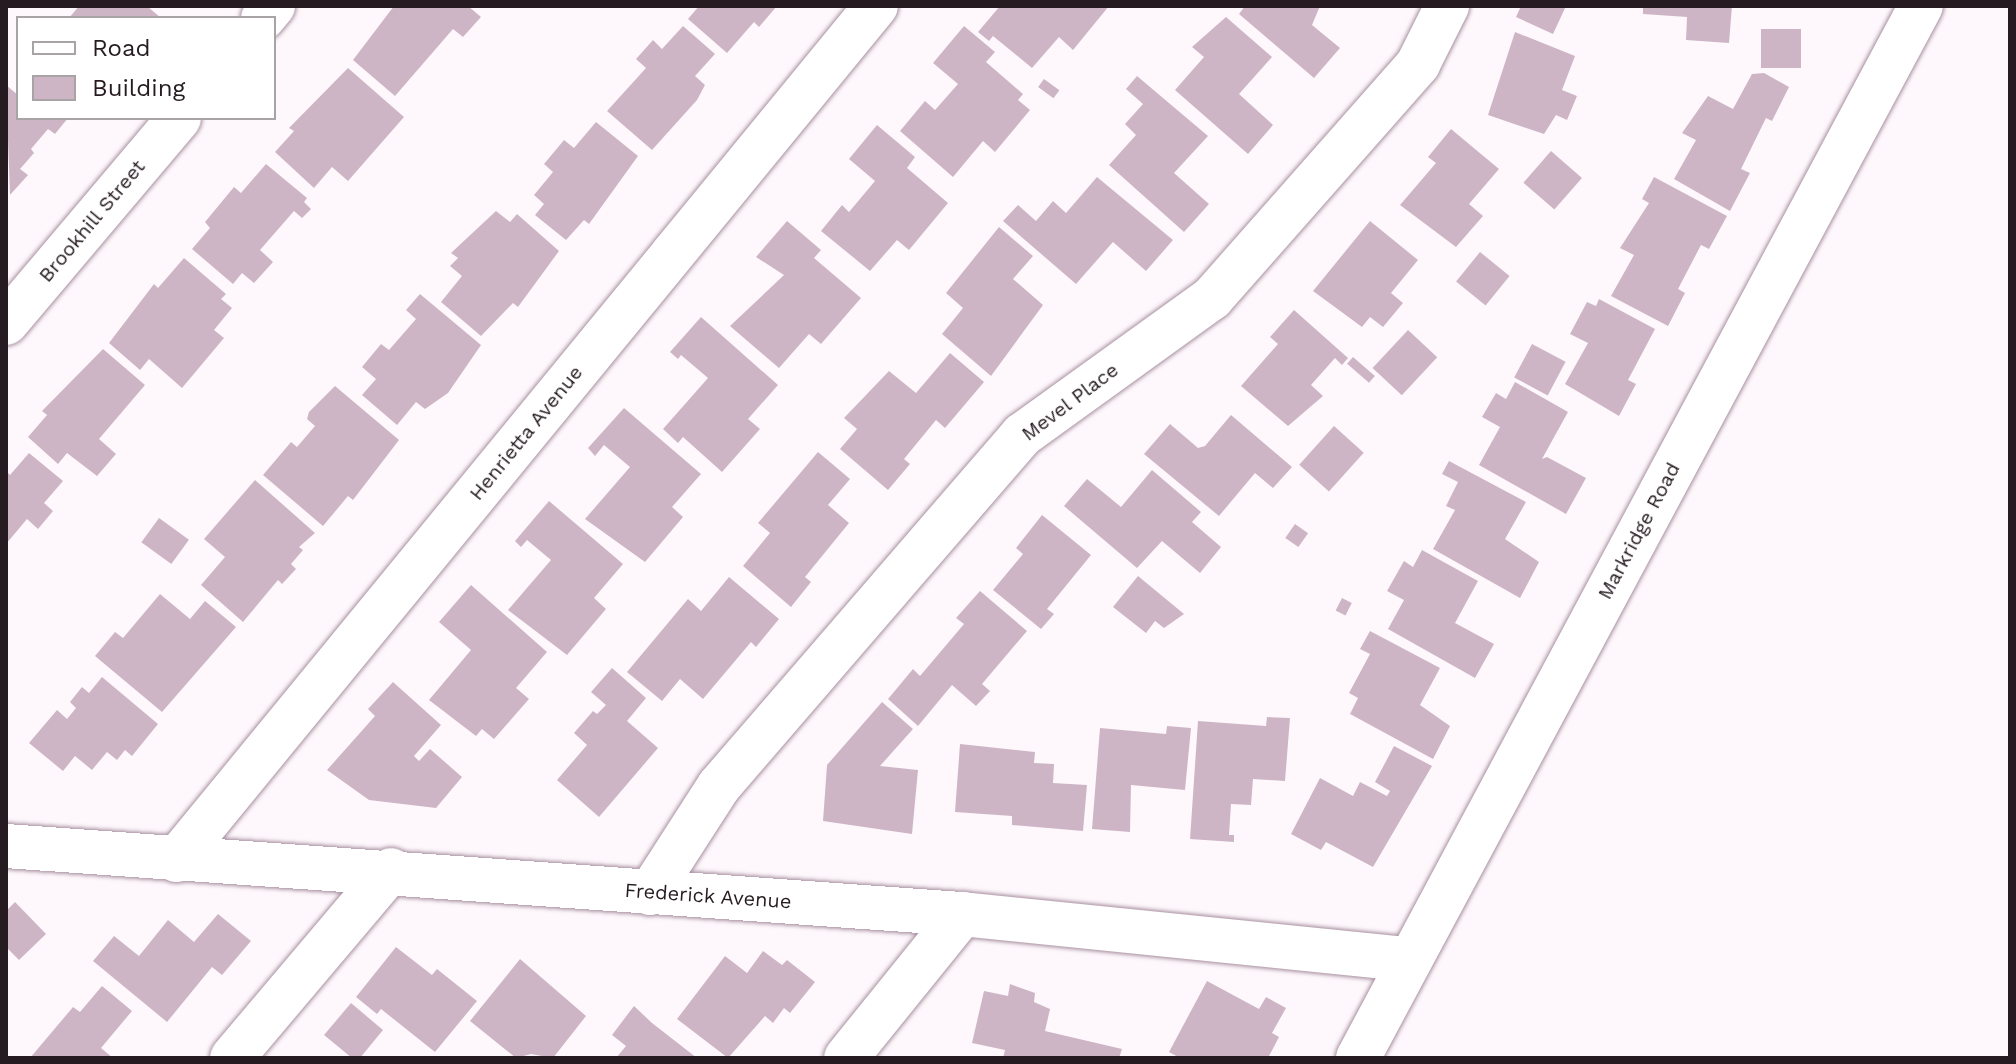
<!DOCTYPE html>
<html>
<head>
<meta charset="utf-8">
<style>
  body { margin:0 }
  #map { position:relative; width:2016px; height:1064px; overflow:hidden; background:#fef8fc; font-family:"Work Sans",sans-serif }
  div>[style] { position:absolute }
  .building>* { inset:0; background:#ceb5c5; transform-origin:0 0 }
  .roads { filter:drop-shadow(0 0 2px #a890a0) drop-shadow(0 0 2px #a890a0) }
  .minor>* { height:44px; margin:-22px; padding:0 22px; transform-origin:22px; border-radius:22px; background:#fff }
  span { translate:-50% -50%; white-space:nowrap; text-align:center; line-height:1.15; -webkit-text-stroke:6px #fff; paint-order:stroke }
  .street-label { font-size:20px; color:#251b21 }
  .frame { position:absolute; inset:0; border:8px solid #251b21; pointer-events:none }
  .legend { position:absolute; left:16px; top:16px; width:260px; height:104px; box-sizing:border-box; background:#fff; border:2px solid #a8a4a6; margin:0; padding:10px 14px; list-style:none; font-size:24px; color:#251b21 }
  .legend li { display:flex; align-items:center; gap:16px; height:40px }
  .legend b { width:40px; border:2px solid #a8a4a6 }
</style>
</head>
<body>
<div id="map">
  <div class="building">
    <div style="clip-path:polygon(79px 6px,147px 6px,161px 18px,69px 18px)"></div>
    <div style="clip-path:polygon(394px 6px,468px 6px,481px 17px,463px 37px,453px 29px,395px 96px,353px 60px)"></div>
    <div style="clip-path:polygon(699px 6px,777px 6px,759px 27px,754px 22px,727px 53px,688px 19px)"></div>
    <div style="clip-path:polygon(1000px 6px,1109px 6px,1073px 50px,1059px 37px,1032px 68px,993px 36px,989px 41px,978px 32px)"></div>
    <div style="clip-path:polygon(1245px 6px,1320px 6px,1312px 25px,1340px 48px,1314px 78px,1239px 14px)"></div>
    <div style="clip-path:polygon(1521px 6px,1566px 6px,1553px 34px,1516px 17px)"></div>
    <div style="clip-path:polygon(1643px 6px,1732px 6px,1729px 43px,1686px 40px,1687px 17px,1643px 14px)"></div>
    <div style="clip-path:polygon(1226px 17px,1272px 57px,1239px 94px,1273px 125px,1248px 154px,1175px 90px,1204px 57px,1192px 47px)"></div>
    <div style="clip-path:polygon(683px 26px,715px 54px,695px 76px,705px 85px,697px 100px,652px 150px,607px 111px,646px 68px,636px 59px,653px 40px,662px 49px)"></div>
    <div style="clip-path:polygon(964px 26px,995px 52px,986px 62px,1023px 94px,1018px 100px,1030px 110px,995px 152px,983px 141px,953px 177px,900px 131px,925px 101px,935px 110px,958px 84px,933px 63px)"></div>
    <div style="left:1801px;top:29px;width:39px;height:40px;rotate:90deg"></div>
    <div style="clip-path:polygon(1515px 32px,1575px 56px,1562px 90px,1577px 96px,1567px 120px,1556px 115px,1544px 134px,1488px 115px)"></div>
    <div style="clip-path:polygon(348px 68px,404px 117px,348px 181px,332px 167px,314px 188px,275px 152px,294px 131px,289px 128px)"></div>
    <div style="clip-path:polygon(1764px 73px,1789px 87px,1772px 121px,1766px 118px,1741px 169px,1750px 173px,1730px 211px,1674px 179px,1696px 140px,1682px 133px,1708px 96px,1733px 109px,1752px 74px)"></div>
    <div style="clip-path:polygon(1137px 76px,1208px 136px,1174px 173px,1209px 204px,1184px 232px,1109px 165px,1136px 135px,1125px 124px,1143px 104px,1126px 89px)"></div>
    <div style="left:1044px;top:79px;width:19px;height:10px;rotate:36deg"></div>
    <div style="clip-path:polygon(6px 85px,18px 95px,18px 118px,68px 118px,55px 134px,48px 129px,31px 149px,34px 153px,20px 169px,28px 175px,10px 195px)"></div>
    <div style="clip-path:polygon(596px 122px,638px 156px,589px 224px,584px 220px,566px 240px,535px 215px,544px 204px,534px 195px,553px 172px,544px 164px,564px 140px,574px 148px)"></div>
    <div style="clip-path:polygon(877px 125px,915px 157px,907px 168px,948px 203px,909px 250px,897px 240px,870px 271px,821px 231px,842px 205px,849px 212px,875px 181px,849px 159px)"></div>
    <div style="clip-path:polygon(1451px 129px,1499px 169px,1469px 204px,1483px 216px,1456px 247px,1400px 205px,1436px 163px,1428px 157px)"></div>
    <div style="left:1551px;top:151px;width:41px;height:42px;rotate:41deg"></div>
    <div style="clip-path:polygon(266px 164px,307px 198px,304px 202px,311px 209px,302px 218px,294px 211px,260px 250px,273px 262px,254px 283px,242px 273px,233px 284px,192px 249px,210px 228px,205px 222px,234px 187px,241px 193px)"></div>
    <div style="clip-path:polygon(1097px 177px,1173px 240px,1146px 271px,1113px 242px,1076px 284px,1003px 221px,1018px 205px,1036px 221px,1053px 201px,1066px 213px)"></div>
    <div style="clip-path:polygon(1654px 177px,1727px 216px,1709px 249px,1701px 245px,1678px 289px,1685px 293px,1668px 326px,1611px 296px,1634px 255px,1620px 248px,1649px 203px,1642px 199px)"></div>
    <div style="clip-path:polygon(496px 211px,510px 222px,517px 214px,559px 251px,518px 307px,513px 303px,481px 336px,441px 302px,462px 276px,450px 266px,458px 258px,451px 253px)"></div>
    <div style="clip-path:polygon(787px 221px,821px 250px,814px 258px,861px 298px,821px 344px,809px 334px,779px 368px,730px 326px,784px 275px,756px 257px)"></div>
    <div style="clip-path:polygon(1370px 221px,1418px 260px,1391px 293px,1403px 303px,1383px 327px,1370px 317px,1362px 327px,1313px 291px)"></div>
    <div style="clip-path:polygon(999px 227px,1033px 256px,1013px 279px,1043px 305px,991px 376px,942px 334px,963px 308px,946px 293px)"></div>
    <div style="left:1480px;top:252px;width:38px;height:38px;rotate:39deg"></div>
    <div style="clip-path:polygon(184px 258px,226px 294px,221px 299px,232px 308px,214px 330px,224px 338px,182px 388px,149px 359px,140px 370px,109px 343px,154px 284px,158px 288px)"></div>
    <div style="clip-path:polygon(420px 294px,481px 345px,448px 393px,425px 409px,416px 402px,397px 425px,362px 395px,376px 379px,362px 367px,381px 344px,389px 350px,416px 319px,406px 310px)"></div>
    <div style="clip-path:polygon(1599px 299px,1655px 329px,1628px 380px,1636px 384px,1619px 416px,1565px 384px,1588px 343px,1570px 334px,1587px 302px,1596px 306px)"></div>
    <div style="clip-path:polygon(1294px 310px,1348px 358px,1342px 365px,1335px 358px,1311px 385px,1323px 396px,1288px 426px,1241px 386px,1278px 344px,1270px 337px)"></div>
    <div style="clip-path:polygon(701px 317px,778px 385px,748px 419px,760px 429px,722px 472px,683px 437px,678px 443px,663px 429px,708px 378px,681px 355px,678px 359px,670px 352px)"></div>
    <div style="left:1408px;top:330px;width:40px;height:52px;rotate:43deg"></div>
    <div style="left:1532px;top:344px;width:38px;height:38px;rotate:28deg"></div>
    <div style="clip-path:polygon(103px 349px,145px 385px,99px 439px,116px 454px,97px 476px,67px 453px,58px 464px,28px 437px,47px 415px,42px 411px)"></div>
    <div style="clip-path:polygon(950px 353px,984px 382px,945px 428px,936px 420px,904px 459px,910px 464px,888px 490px,840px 449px,857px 429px,844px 418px,889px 371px,916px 393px)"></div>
    <div style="left:1353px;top:357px;width:29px;height:9px;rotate:41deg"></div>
    <div style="clip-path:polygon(1515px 382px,1568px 412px,1542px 459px,1547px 457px,1586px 478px,1566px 514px,1479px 465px,1500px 427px,1482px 417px,1496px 393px,1506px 399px)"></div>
    <div style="clip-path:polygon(335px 386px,399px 440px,353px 500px,348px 496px,323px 526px,263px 475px,291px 442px,297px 447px,315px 426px,307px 419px,309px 412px)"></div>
    <div style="clip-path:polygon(624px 408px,701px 474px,672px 507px,683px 517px,645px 562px,585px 519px,630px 467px,604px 445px,595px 456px,588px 448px)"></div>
    <div style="clip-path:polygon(1231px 415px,1292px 467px,1273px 488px,1255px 473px,1219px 516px,1144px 454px,1170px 424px,1198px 448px,1205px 446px)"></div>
    <div style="left:1334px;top:426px;width:40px;height:52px;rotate:42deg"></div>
    <div style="clip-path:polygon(818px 452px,850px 479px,828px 505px,849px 523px,805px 577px,811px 582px,791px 607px,743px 566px,770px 533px,758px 523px)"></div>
    <div style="clip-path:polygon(29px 453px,63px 481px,44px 503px,53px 511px,38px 529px,27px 519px,6px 544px,6px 471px,10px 475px)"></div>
    <div style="clip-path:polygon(1449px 461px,1526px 502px,1505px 539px,1539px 562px,1520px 598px,1433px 549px,1455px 510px,1446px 506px,1458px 482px,1442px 474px)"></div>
    <div style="clip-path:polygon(1152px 470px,1201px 512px,1192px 522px,1221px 547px,1200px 573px,1162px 541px,1137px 568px,1064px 506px,1087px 479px,1121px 507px)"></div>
    <div style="clip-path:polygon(255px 480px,315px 533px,299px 547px,303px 550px,291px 564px,296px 569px,282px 584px,278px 580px,243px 622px,201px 585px,225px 557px,204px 539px)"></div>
    <div style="clip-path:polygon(549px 501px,623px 564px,594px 598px,606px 609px,567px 655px,508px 610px,551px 560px,527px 540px,521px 547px,515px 541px)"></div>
    <div style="clip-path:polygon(1042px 515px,1091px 555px,1047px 609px,1054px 614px,1041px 629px,993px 590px,1023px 554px,1016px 548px)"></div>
    <div style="left:159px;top:518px;width:37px;height:30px;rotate:36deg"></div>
    <div style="left:1295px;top:524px;width:16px;height:17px;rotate:35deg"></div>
    <div style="clip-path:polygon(1422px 550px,1478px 581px,1455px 623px,1494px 644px,1475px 678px,1388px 629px,1404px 600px,1387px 591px,1404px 561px,1413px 567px)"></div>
    <div style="clip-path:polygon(1138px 576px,1184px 614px,1164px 628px,1155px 621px,1146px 633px,1113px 607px)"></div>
    <div style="clip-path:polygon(729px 577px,779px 619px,756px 647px,751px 642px,703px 699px,680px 679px,662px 701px,627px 672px,688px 599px,701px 611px)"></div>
    <div style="clip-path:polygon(471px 585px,547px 652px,516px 688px,529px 699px,494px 739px,482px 729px,476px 736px,429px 700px,471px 650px,439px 622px)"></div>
    <div style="clip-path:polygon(980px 591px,1027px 631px,982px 684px,990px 691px,976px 706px,952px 685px,918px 726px,888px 699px,913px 669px,920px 676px,964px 624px,956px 618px)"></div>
    <div style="clip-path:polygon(160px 594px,190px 619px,205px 601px,236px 627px,162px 712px,95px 656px,115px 632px,123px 638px)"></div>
    <div style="left:1342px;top:598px;width:11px;height:14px;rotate:27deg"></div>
    <div style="clip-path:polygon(1370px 631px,1440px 668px,1420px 705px,1450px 726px,1433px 759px,1350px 714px,1358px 698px,1349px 693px,1370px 654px,1360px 649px)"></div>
    <div style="clip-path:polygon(612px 668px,646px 698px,627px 721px,658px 748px,599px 817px,557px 780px,587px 745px,574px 733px,593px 711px,597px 714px,606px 705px,591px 692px)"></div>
    <div style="clip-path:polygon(102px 677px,158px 724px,132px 756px,125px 750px,117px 760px,107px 752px,92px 770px,75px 756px,63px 771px,29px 743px,57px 710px,67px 719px,76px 708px,70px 702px,82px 687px,89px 693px)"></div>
    <div style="clip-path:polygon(393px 682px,441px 725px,414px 756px,419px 761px,430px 749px,462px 777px,436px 808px,369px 800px,327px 770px,375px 716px,368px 709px)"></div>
    <div style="clip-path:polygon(882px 702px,913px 729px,880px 766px,918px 770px,912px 834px,823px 821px,827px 765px)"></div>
    <div style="clip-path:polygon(1267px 717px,1290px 718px,1285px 781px,1253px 779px,1251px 805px,1231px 804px,1229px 835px,1234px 835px,1234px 842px,1190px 839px,1198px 721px,1266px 726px)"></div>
    <div style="clip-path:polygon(1167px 726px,1191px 728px,1185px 790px,1131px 785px,1130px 832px,1092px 829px,1100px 728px,1166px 734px)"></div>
    <div style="clip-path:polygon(960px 744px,1035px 752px,1034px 763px,1054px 764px,1053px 783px,1087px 785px,1083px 831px,1012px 825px,1012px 816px,955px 812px)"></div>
    <div style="clip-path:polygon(1394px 746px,1432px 766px,1373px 867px,1326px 842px,1321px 850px,1291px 834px,1320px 778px,1353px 796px,1360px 782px,1387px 796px,1390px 791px,1375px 782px)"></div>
    <div style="clip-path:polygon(15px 902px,46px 934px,19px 960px,6px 947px,6px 911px)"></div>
    <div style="clip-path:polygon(218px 914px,251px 941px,222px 975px,212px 967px,167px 1022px,93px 961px,114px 936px,139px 956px,168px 920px,194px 942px)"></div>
    <div style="clip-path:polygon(396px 947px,432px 975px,437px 969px,477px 1001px,435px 1052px,381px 1009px,377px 1014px,356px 997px)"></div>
    <div style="clip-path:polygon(763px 951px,782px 965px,787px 960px,815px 982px,790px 1013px,784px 1008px,773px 1023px,765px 1016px,728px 1058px,677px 1019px,725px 956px,747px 973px)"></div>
    <div style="clip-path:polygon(520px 959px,586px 1016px,553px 1058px,531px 1054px,516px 1058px,470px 1021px)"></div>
    <div style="clip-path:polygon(1207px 981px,1259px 1009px,1266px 997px,1286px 1008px,1272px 1033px,1279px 1037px,1268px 1058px,1180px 1058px,1169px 1052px)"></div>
    <div style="clip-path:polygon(1010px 984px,1035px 993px,1034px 1002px,1050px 1009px,1045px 1031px,1122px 1049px,1119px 1058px,1003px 1058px,1005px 1050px,972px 1043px,984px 991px,1008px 996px)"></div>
    <div style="clip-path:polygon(102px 986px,132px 1011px,101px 1048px,113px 1058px,30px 1058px,73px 1007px,80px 1012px)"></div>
    <div style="clip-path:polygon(351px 1003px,383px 1030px,360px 1058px,352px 1058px,324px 1035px)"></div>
    <div style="clip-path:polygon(634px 1006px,652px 1023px,697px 1058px,616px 1058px,626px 1046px,612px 1035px)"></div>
  </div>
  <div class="roads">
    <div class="minor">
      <div style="left:263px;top:18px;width:16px;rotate:-50deg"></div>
      <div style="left:6px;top:323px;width:268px;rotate:-49.8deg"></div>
      <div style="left:6px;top:846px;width:958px;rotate:4.07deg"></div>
      <div style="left:962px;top:914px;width:448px;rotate:5.8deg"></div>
      <div style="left:176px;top:860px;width:1104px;rotate:-50.66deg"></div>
      <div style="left:650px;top:893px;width:127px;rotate:-57.2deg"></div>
      <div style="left:719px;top:786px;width:464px;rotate:-49.2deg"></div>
      <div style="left:1022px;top:435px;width:234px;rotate:-35.8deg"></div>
      <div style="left:1212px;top:298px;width:312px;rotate:-48.6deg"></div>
      <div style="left:1418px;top:64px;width:65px;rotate:-63.4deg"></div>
      <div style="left:232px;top:1058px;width:246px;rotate:-49.8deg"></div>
      <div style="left:846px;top:1058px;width:185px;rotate:-51.1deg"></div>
      <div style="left:1358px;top:1058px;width:1193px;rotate:-61.85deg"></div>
    </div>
  </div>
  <div class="street-label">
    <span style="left:92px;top:221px;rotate:-50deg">Brookhill Street</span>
    <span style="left:1070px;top:402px;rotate:-37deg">Mevel Place</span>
    <span style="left:526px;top:433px;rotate:-51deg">Henrietta Avenue</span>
    <span style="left:1639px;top:531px;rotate:-62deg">Markridge Road</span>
    <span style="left:708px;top:896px;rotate:4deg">Frederick Avenue</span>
  </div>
  <div class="frame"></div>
  <ul class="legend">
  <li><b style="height:10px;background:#fff"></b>Road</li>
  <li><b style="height:22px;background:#ceb5c5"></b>Building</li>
  </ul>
</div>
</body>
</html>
